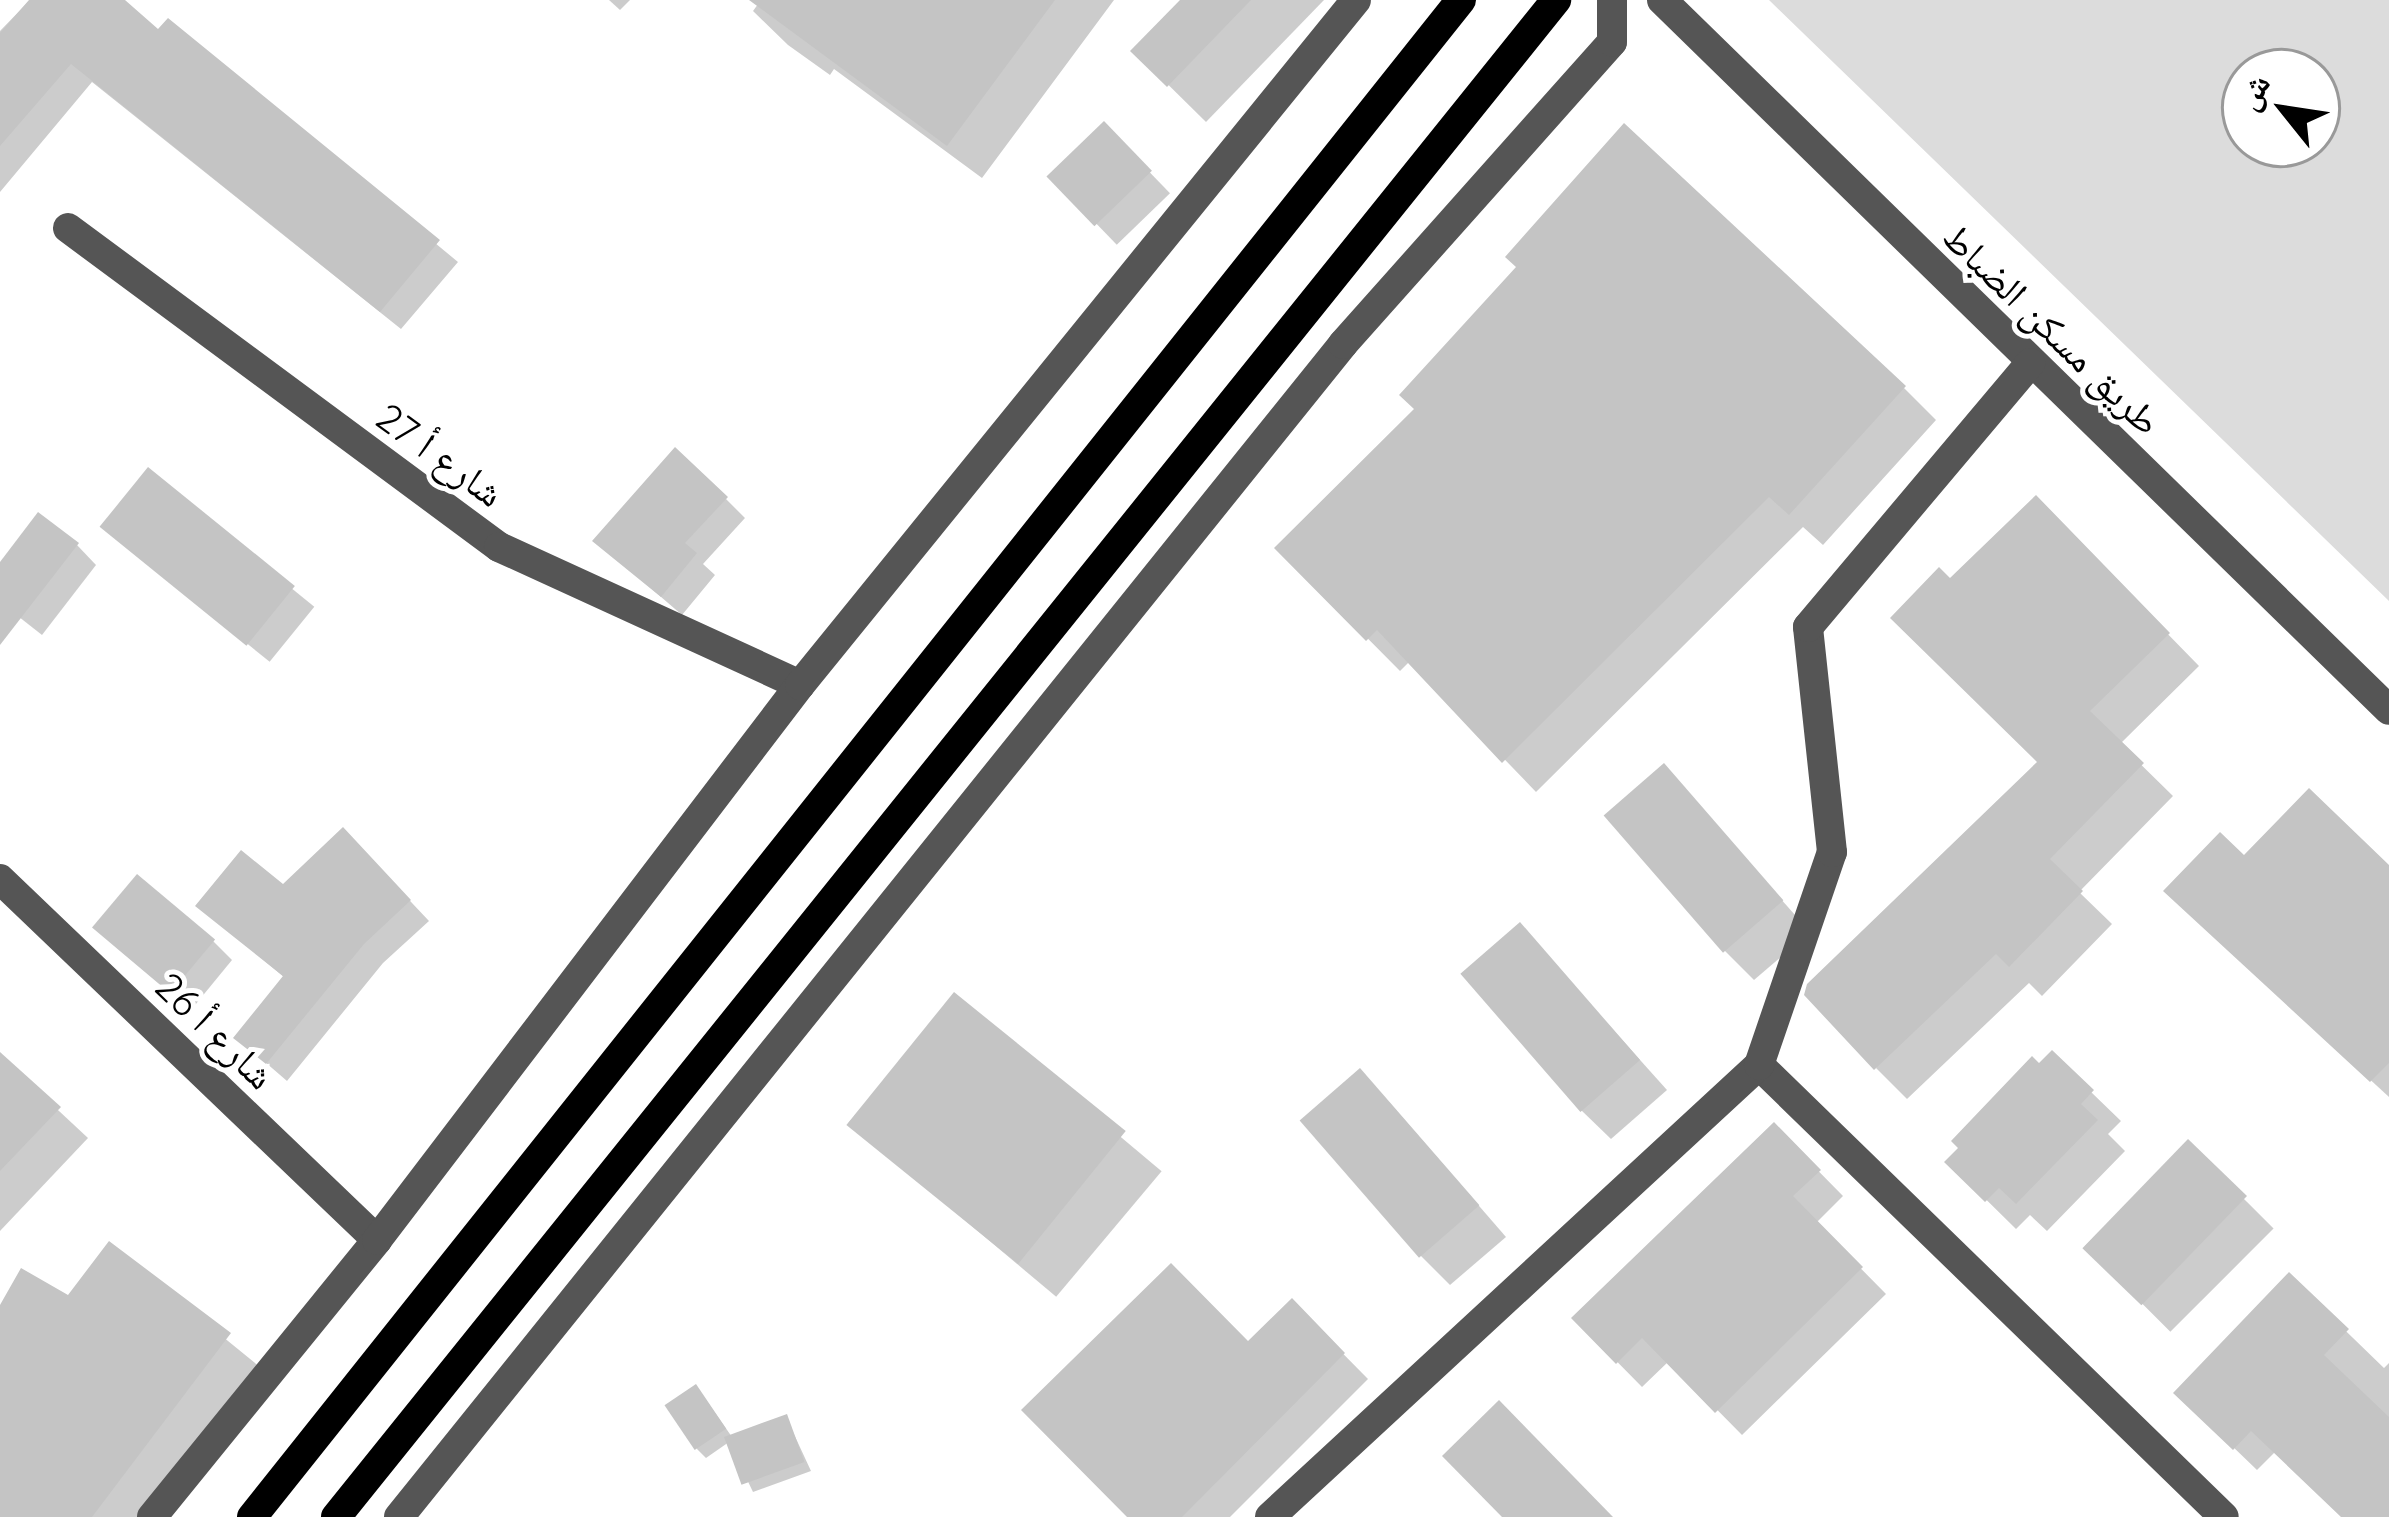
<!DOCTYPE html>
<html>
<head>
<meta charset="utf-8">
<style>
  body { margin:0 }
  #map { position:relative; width:2389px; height:1517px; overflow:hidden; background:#fff; font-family:Quicksand,"Noto Naskh Arabic",sans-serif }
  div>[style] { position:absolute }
  .green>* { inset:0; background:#dcdcdc }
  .shadow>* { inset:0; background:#0003; transform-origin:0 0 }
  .building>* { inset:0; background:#c4c4c4; transform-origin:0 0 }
  .minor>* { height:30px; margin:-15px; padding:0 15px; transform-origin:15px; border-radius:15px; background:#555 }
  .major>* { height:30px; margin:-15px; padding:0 15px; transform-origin:15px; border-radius:15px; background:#000 }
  span { translate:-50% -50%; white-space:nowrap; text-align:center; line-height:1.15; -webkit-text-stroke:10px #fff; paint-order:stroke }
  .street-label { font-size:39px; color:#000 }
  .north { position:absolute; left:2221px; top:48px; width:120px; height:120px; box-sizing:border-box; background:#fff; border:3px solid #999; border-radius:50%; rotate:300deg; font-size:33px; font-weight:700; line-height:48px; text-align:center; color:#000 }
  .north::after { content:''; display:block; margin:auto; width:42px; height:54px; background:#000; clip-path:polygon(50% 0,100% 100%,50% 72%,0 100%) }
</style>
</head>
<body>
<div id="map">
  <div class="green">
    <div style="clip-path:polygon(evenodd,1769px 0,2389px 0,2389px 601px,1769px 0,2245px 72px,2317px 72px,2317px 144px,2245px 144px,2245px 72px)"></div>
  </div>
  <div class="shadow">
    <div style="clip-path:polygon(30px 0,120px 0,158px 34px,168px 22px,458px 262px,401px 329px,92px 82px,0 192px,0 31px)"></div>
    <div style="clip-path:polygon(609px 0,630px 0,620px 10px)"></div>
    <div style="clip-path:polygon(761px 0,1114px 0,982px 178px,834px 69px,830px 75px,788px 45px,753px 11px)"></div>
    <div style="clip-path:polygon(1184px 0,1324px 0,1206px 122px,1134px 51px)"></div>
    <div style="left:1104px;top:125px;width:95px;height:74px;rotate:46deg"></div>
    <div style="clip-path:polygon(1904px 388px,1936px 420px,1823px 545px,1803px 527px,1536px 792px,1410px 661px,1400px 671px,1278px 548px)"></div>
    <div style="left:148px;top:472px;width:214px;height:71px;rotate:39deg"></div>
    <div style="clip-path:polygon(726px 499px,745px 518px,703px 564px,715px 575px,682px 615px,596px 541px)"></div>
    <div style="clip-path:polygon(2036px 499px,2199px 666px,2120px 744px,2173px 796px,2079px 892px,2112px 924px,2042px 996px,2029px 983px,1907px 1099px,1876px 1068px,2041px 762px,1950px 582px)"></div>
    <div style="clip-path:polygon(77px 545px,96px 565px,42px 635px,0 602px,0 567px)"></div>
    <div style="clip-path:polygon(1664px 767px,1810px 932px,1754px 980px,1725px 951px)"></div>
    <div style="clip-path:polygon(363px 851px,429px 921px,383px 963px,287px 1081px,237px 1038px,285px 978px,199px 906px,284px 888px)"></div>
    <div style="clip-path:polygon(2244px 859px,2389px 869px,2389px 1097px,2187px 911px)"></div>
    <div style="clip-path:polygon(1520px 926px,1667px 1090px,1611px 1139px,1581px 1110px)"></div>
    <div style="clip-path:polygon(213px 941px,232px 960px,191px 1010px,116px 947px)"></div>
    <div style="left:954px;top:997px;width:271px;height:164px;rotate:40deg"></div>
    <div style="clip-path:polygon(0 1056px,88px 1138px,0 1231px)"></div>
    <div style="clip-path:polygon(2091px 1092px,2121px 1121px,2108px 1134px,2125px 1151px,2047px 1231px,2030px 1215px,2016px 1229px,1948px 1162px)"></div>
    <div style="clip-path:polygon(1389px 1102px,1506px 1237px,1450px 1285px,1421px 1256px)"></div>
    <div style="clip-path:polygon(1774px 1126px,1843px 1196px,1816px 1223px,1886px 1294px,1742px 1435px,1669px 1361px,1642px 1387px,1575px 1319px)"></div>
    <div style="left:2188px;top:1143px;width:121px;height:146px;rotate:45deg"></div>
    <div style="clip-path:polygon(110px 1245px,266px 1372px,157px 1517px,0 1517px,0 1311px,69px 1299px)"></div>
    <div style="clip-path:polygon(2289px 1276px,2384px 1368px,2389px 1363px,2389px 1517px,2344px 1517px,2276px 1451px,2257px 1470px,2177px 1393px)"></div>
    <div style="clip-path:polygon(1292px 1302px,1368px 1379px,1230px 1517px,1131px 1517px,1248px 1345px)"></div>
    <div style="clip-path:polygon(704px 1397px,732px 1437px,786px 1417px,811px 1471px,753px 1492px,729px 1442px,706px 1458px,697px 1449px)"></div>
  </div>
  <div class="building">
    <div style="clip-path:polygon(29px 0,125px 0,158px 29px,168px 18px,440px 240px,380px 312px,71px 64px,0 146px,0 33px)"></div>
    <div style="clip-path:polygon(749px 0,1055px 0,947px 146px)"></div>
    <div style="clip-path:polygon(1180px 0,1251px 0,1167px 87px,1130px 51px)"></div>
    <div style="left:1104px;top:121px;width:69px;height:80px;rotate:46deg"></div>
    <div style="clip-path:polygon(1624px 123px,1906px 386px,1789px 515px,1769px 497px,1502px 763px,1377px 630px,1366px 641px,1274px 548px,1414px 409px,1399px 395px,1516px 267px,1505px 257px)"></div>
    <div style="clip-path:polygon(675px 447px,728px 497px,685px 543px,697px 553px,661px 597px,592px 541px)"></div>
    <div style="left:148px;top:467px;width:189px;height:77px;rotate:39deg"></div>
    <div style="clip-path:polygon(2036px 495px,2170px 633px,2090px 711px,2144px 763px,2050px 859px,2083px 891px,2009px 967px,1996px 954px,1874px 1070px,1804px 995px,1807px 984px,2037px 762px,1890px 618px,1939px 567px,1950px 578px)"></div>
    <div style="clip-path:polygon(38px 512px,79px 543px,0 645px,0 562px)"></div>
    <div style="left:1664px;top:763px;width:182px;height:80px;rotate:49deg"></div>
    <div style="clip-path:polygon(2309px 788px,2389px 865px,2389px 1063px,2370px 1082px,2163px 891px,2220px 832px,2244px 855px)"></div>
    <div style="clip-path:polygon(343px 827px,411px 900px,364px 944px,266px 1064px,233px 1038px,283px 976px,195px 906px,241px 850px,283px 884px)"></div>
    <div style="left:137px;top:874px;width:102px;height:70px;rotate:40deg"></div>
    <div style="left:1520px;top:922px;width:183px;height:79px;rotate:49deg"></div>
    <div style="left:954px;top:992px;width:221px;height:171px;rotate:39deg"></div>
    <div style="clip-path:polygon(2052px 1050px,2094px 1090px,2081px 1104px,2098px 1120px,2016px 1204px,1999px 1188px,1985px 1202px,1944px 1162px,1958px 1148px,1951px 1141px,2032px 1056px,2039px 1063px)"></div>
    <div style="clip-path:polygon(0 1052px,61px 1107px,0 1171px)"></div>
    <div style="left:1360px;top:1068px;width:182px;height:80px;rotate:49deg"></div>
    <div style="clip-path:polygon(1774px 1122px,1821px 1170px,1793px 1196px,1863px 1267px,1715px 1413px,1642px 1338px,1616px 1364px,1571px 1318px)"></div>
    <div style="left:2188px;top:1139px;width:82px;height:152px;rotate:44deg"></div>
    <div style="clip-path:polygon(109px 1241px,231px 1333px,92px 1517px,0 1517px,0 1305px,21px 1268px,68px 1295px)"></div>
    <div style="clip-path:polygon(1171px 1263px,1248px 1341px,1292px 1298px,1345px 1353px,1182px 1517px,1127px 1517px,1021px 1410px)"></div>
    <div style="clip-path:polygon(2289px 1272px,2349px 1329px,2324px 1355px,2389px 1417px,2389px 1517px,2341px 1517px,2251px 1431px,2233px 1450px,2173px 1393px)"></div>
    <div style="left:696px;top:1384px;width:54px;height:38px;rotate:56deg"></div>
    <div style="clip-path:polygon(1499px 1400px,1613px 1517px,1502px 1517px,1442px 1456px)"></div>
    <div style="left:787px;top:1414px;width:51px;height:67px;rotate:70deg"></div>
  </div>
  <div class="minor">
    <div style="left:1662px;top:0;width:1016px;rotate:44.32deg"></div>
    <div style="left:68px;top:228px;width:536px;rotate:36.51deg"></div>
    <div style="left:499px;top:547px;width:331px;rotate:24.6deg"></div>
    <div style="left:0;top:879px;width:522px;rotate:43.76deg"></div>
    <div style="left:1759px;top:1065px;width:648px;rotate:44.19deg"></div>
    <div style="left:152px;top:1517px;width:357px;rotate:-50.9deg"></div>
    <div style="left:377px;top:1240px;width:698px;rotate:-52.69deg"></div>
    <div style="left:800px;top:685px;width:882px;rotate:-50.93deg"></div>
    <div style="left:399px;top:1517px;width:1506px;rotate:-51.17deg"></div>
    <div style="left:1343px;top:344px;width:404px;rotate:-48.3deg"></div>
    <div style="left:1612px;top:42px;width:42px;rotate:-90deg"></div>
    <div style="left:1270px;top:1517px;width:666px;rotate:-42.75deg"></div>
    <div style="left:1759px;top:1065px;width:225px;rotate:-71.1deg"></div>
    <div style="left:1832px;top:852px;width:226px;rotate:-96.1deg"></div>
    <div style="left:1808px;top:627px;width:345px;rotate:-49.9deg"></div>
  </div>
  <div class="major">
    <div style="left:252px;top:1517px;width:1940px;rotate:-51.45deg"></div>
    <div style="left:336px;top:1517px;width:1947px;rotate:-51.19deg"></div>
  </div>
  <div class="street-label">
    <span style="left:2052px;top:329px;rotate:44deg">طريق مسكن الضباط</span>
    <span style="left:440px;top:455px;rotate:36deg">شارع أ 27</span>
    <span style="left:215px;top:1031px;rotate:44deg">شارع أ 26</span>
  </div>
  <div class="north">ش</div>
</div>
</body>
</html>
